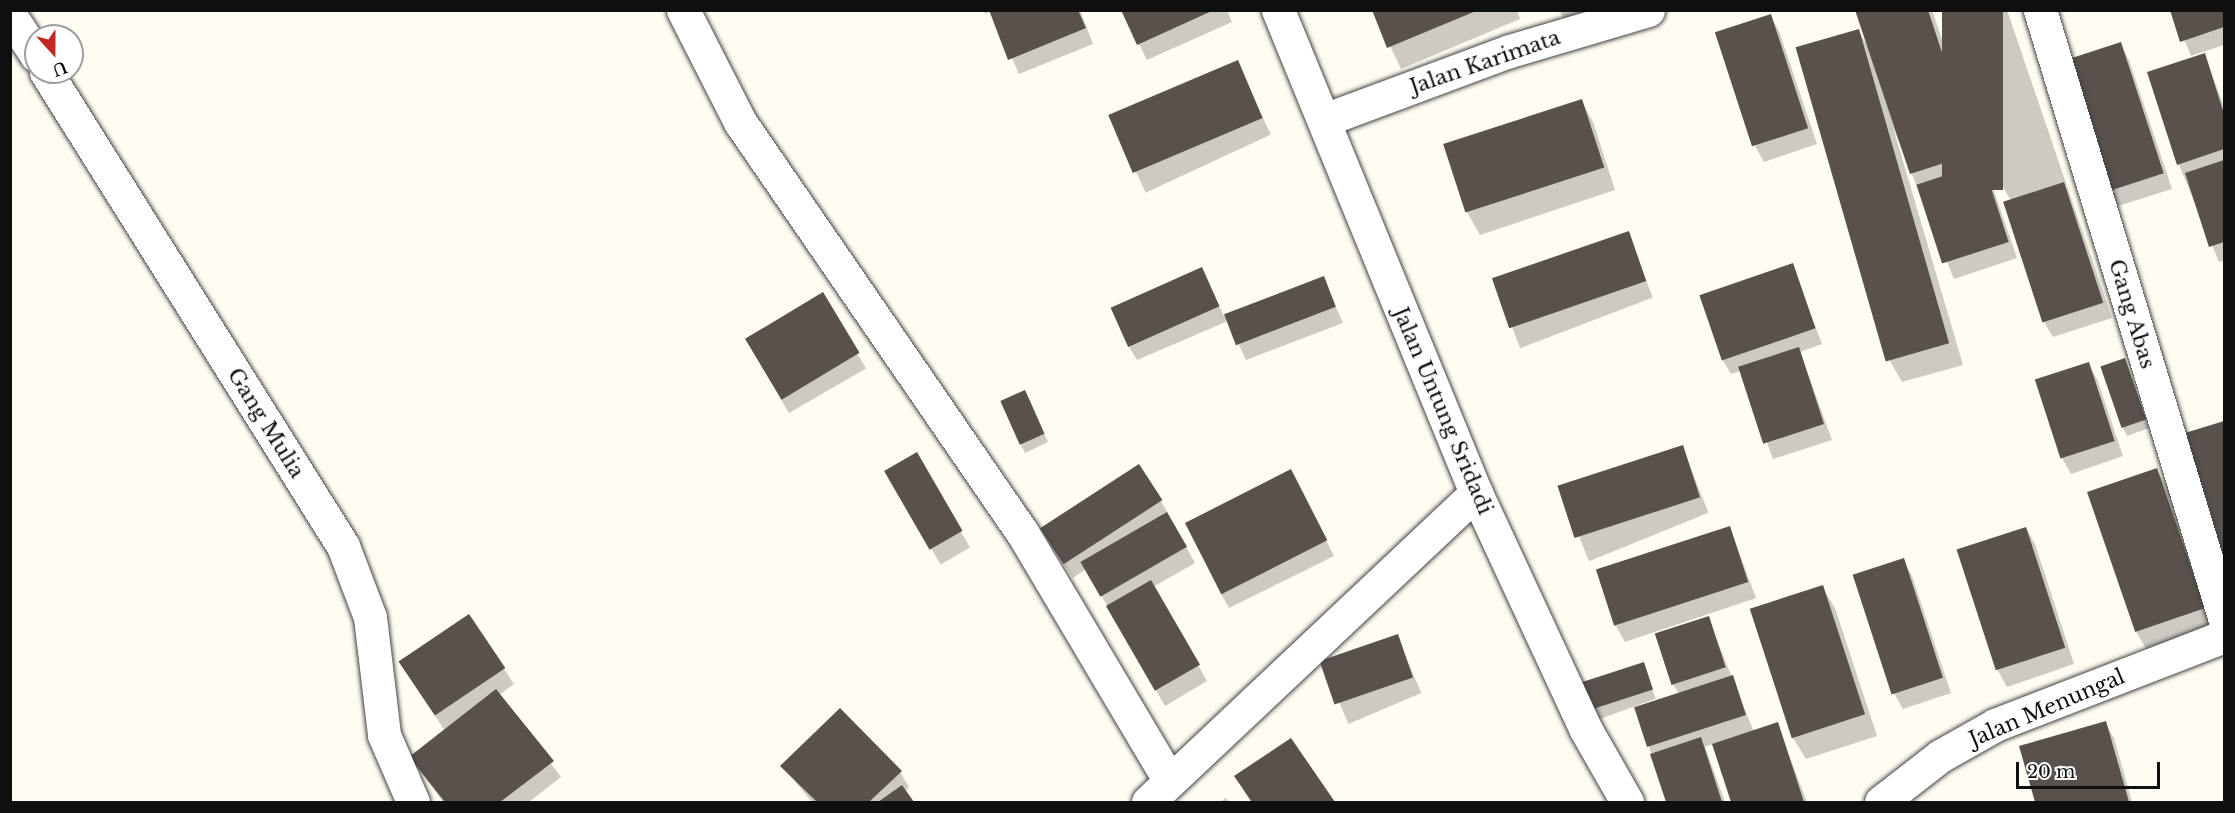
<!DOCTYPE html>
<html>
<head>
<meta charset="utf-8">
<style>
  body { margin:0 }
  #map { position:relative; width:2235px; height:813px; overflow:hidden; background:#fffdf2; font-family:"Libre Baskerville",serif }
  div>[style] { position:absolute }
  .shadow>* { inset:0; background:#0003; transform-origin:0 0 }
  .building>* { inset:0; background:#59514b; transform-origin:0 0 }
  .roads { filter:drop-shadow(0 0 2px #424242) drop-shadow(0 0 2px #424242) }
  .minor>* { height:33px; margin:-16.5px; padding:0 16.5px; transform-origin:16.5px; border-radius:16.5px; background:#fff }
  span { translate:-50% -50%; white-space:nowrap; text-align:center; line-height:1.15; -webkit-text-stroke:6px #fff; paint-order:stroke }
  .street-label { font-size:21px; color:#0f0f0f }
  .frame { position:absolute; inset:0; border:12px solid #0f0f0f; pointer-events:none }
  .north { position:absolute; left:24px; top:24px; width:60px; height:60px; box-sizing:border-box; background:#fff; border:2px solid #9f9f9f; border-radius:50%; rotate:159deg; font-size:16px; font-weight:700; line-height:24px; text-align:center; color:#0f0f0f }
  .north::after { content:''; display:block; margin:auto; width:21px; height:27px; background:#c32823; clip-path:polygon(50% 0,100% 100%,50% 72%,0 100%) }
  .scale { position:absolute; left:2016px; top:762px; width:144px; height:27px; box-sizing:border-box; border:3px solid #0f0f0f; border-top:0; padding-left:8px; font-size:18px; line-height:21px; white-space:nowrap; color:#0f0f0f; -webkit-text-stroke:4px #fff; paint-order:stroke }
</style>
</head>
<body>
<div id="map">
  <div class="shadow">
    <div style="clip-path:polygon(983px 10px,1080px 10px,1093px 44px,1019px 74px,991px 11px,985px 14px)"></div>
    <div style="clip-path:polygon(1122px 10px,1227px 10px,1232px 22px,1147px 60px)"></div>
    <div style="clip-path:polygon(1373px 10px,1517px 10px,1520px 19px,1401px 69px)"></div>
    <div style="clip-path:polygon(1559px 10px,1606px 10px,1566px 23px)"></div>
    <div style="clip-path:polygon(1857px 10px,1932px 10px,2017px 258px,1954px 279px,1893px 127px,1963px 365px,1902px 382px,1890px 361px,1858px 30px,1867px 45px)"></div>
    <div style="clip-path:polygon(1944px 10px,2007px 10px,2112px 318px,2053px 337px,2044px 322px,2011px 201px,1999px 180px)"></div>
    <div style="clip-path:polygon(2172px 10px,2224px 10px,2224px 45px,2191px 56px)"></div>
    <div style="clip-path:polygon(1770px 16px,1779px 31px,1817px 144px,1764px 162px,1755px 146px)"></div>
    <div style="clip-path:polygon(2120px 44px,2129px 60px,2172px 189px,2115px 207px,2106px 192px)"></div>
    <div style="clip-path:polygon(2204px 55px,2224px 106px,2224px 260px,2219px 262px,2179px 165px,2149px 73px)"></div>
    <div style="left:1237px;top:62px;width:80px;height:138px;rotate:65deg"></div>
    <div style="clip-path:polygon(1581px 100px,1593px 122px,1615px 190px,1480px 235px,1468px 214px,1445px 145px)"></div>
    <div style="left:1628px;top:233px;width:69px;height:142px;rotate:69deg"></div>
    <div style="clip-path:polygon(1792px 265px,1822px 344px,1800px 352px,1832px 440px,1773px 459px,1741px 371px,1731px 374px,1722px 359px)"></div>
    <div style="clip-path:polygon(1201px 269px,1224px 316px,1323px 278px,1343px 323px,1246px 360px,1228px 321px,1137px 360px,1128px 345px)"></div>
    <div style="left:823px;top:294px;width:86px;height:89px;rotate:60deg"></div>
    <div style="clip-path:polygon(2125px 360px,2149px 428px,2127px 436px,2123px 428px)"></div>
    <div style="clip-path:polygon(2088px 364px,2097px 379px,2123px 456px,2071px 474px,2062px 458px)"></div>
    <div style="clip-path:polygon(1029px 399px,1048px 442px,1025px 453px,1021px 445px)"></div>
    <div style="clip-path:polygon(2224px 423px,2224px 597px,2174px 438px)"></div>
    <div style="left:1682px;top:447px;width:71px;height:129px;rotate:68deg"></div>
    <div style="left:916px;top:454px;width:108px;height:34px;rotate:60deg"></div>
    <div style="clip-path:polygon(2157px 470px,2169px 491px,2215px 629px,2148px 652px,2135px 630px)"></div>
    <div style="clip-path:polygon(1291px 471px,1334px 556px,1229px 608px,1220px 592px)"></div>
    <div style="clip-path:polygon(1161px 501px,1195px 563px,1153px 587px,1207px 681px,1165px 706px,1086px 569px,1073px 578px,1051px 545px)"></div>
    <div style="clip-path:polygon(1730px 528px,1756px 598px,1625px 642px,1616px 626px)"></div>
    <div style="clip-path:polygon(2026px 528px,2035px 544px,2074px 664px,2007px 687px,1998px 671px)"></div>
    <div style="clip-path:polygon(1903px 560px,1912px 576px,1951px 693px,1903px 709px,1894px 693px)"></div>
    <div style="clip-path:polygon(1822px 587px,1835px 608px,1877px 736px,1806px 759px,1793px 738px,1751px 611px)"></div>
    <div style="clip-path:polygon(469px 616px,514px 684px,499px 695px,561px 777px,529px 802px,443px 802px,411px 758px,445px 731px,401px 663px)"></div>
    <div style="clip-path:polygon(1708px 618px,1754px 732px,1777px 724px,1807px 802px,1733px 802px,1713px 744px,1705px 747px,1725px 802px,1667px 802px,1649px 747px,1679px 694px,1673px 684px)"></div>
    <div style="left:1397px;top:636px;width:62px;height:79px;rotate:67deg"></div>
    <div style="left:1643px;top:664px;width:37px;height:65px;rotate:70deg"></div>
    <div style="clip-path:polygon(2105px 723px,2114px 738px,2132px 802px,2037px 802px,2021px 747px)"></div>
    <div style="clip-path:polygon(1291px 740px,1333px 802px,1251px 802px,1248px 798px,1236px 777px)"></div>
    <div style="clip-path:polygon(782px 766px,900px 772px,909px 787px,905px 792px,913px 802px,812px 802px)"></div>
    <div style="clip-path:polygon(1226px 798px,1229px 802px,1220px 802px)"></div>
  </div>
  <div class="building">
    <div style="clip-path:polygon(989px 10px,1078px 10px,1086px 28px,1008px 60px)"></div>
    <div style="clip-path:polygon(1121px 10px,1214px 10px,1137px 45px)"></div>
    <div style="clip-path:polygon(1372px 10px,1476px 10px,1476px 11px,1387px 48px)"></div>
    <div style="clip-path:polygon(1855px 10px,1928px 10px,1975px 153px,1910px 174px)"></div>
    <div style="left:1942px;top:10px;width:61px;height:180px"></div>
    <div style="clip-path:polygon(2170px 10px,2223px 10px,2224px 27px,2180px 42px)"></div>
    <div style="left:1771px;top:14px;width:120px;height:59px;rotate:72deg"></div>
    <div style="left:1859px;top:29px;width:327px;height:66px;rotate:74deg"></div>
    <div style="left:2121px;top:42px;width:138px;height:63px;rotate:72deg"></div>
    <div style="clip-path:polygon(2205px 53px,2224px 114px,2224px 149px,2177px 165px,2147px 72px)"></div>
    <div style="left:1238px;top:60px;width:63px;height:141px;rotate:67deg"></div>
    <div style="left:1582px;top:99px;width:72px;height:146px;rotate:72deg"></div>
    <div style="clip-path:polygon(2224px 160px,2224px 242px,2209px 247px,2185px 173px)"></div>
    <div style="left:1983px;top:163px;width:83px;height:70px;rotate:72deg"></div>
    <div style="left:2064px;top:182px;width:127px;height:64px;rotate:72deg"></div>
    <div style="left:1629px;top:231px;width:53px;height:145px;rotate:71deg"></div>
    <div style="left:1793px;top:263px;width:69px;height:99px;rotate:71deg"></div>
    <div style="left:1202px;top:267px;width:43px;height:100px;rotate:66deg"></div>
    <div style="left:1324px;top:276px;width:33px;height:107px;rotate:69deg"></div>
    <div style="left:823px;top:292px;width:71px;height:91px;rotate:59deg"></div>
    <div style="left:1799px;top:347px;width:81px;height:64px;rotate:72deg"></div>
    <div style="left:2125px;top:358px;width:65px;height:26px;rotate:71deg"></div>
    <div style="left:2089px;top:362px;width:83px;height:57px;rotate:72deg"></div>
    <div style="left:1025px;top:390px;width:48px;height:27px;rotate:66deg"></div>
    <div style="clip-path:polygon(2224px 421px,2224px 591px,2172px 437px)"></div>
    <div style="left:1683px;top:445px;width:55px;height:132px;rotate:72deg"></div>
    <div style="left:917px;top:452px;width:91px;height:38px;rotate:60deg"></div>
    <div style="left:1139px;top:464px;width:43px;height:118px;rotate:57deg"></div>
    <div style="left:2157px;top:468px;width:148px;height:74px;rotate:71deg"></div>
    <div style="left:1291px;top:469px;width:80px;height:119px;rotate:63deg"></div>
    <div style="left:1167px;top:512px;width:40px;height:100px;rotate:60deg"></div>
    <div style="left:1730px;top:526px;width:59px;height:141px;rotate:72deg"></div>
    <div style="left:2026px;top:527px;width:127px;height:73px;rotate:72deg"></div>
    <div style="left:1904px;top:558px;width:126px;height:54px;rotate:72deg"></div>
    <div style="left:1151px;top:580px;width:98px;height:52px;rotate:60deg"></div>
    <div style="left:1823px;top:585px;width:136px;height:77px;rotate:72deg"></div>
    <div style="left:469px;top:614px;width:65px;height:85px;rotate:56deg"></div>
    <div style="left:1709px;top:616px;width:54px;height:57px;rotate:72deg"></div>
    <div style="left:1398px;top:634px;width:46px;height:83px;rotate:71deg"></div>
    <div style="left:1644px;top:662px;width:29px;height:68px;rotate:72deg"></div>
    <div style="left:1733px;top:675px;width:42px;height:104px;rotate:72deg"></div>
    <div style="clip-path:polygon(496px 689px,554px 761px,500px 802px,445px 802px,409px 757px)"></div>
    <div style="clip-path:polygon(840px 708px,902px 771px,869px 802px,817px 802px,780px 766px)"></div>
    <div style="clip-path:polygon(2106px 721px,2129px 802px,2035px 802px,2019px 746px)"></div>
    <div style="clip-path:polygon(1778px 722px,1804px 802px,1731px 802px,1712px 744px)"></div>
    <div style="clip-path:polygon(1701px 737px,1722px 802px,1666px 802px,1650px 754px)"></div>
    <div style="clip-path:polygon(1291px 738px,1335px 802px,1252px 802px,1234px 776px)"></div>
    <div style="clip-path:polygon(902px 785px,914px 802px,878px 802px)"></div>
  </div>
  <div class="roads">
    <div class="minor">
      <div style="left:683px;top:10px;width:126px;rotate:63deg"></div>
      <div style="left:740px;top:122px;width:498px;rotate:55.5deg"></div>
      <div style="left:1022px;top:532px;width:288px;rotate:59.3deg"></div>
      <div style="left:1278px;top:10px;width:522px;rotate:67.71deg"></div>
      <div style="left:1476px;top:493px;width:261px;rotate:65.1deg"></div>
      <div style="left:1586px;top:730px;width:83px;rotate:60.3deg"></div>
      <div style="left:2040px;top:10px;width:634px;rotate:73.14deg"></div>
      <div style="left:10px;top:15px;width:48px;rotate:57deg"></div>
      <div style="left:46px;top:72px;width:559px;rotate:57.93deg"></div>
      <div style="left:343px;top:546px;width:76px;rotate:69.2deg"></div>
      <div style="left:370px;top:617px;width:119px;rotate:83.2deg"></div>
      <div style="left:384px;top:735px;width:73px;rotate:66.6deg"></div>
      <div style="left:1324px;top:120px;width:198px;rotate:-20.4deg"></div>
      <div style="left:1510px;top:51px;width:144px;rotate:-16.5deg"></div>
      <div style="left:1148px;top:802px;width:451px;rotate:-43.3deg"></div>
      <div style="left:1881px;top:802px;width:75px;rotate:-37.9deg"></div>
      <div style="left:1940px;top:756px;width:63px;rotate:-29.4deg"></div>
      <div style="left:1995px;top:725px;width:246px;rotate:-21.2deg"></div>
    </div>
  </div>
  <div class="street-label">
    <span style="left:1485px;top:62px;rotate:-19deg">Jalan Karimata</span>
    <span style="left:2132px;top:314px;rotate:73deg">Gang Abas</span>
    <span style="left:1443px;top:411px;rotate:67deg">Jalan Untung Sridadi</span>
    <span style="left:266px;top:423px;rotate:58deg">Gang Mulia</span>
    <span style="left:2047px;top:708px;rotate:-23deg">Jalan Menungal</span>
  </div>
  <div class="frame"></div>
  <div class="north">U</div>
  <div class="scale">20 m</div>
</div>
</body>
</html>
